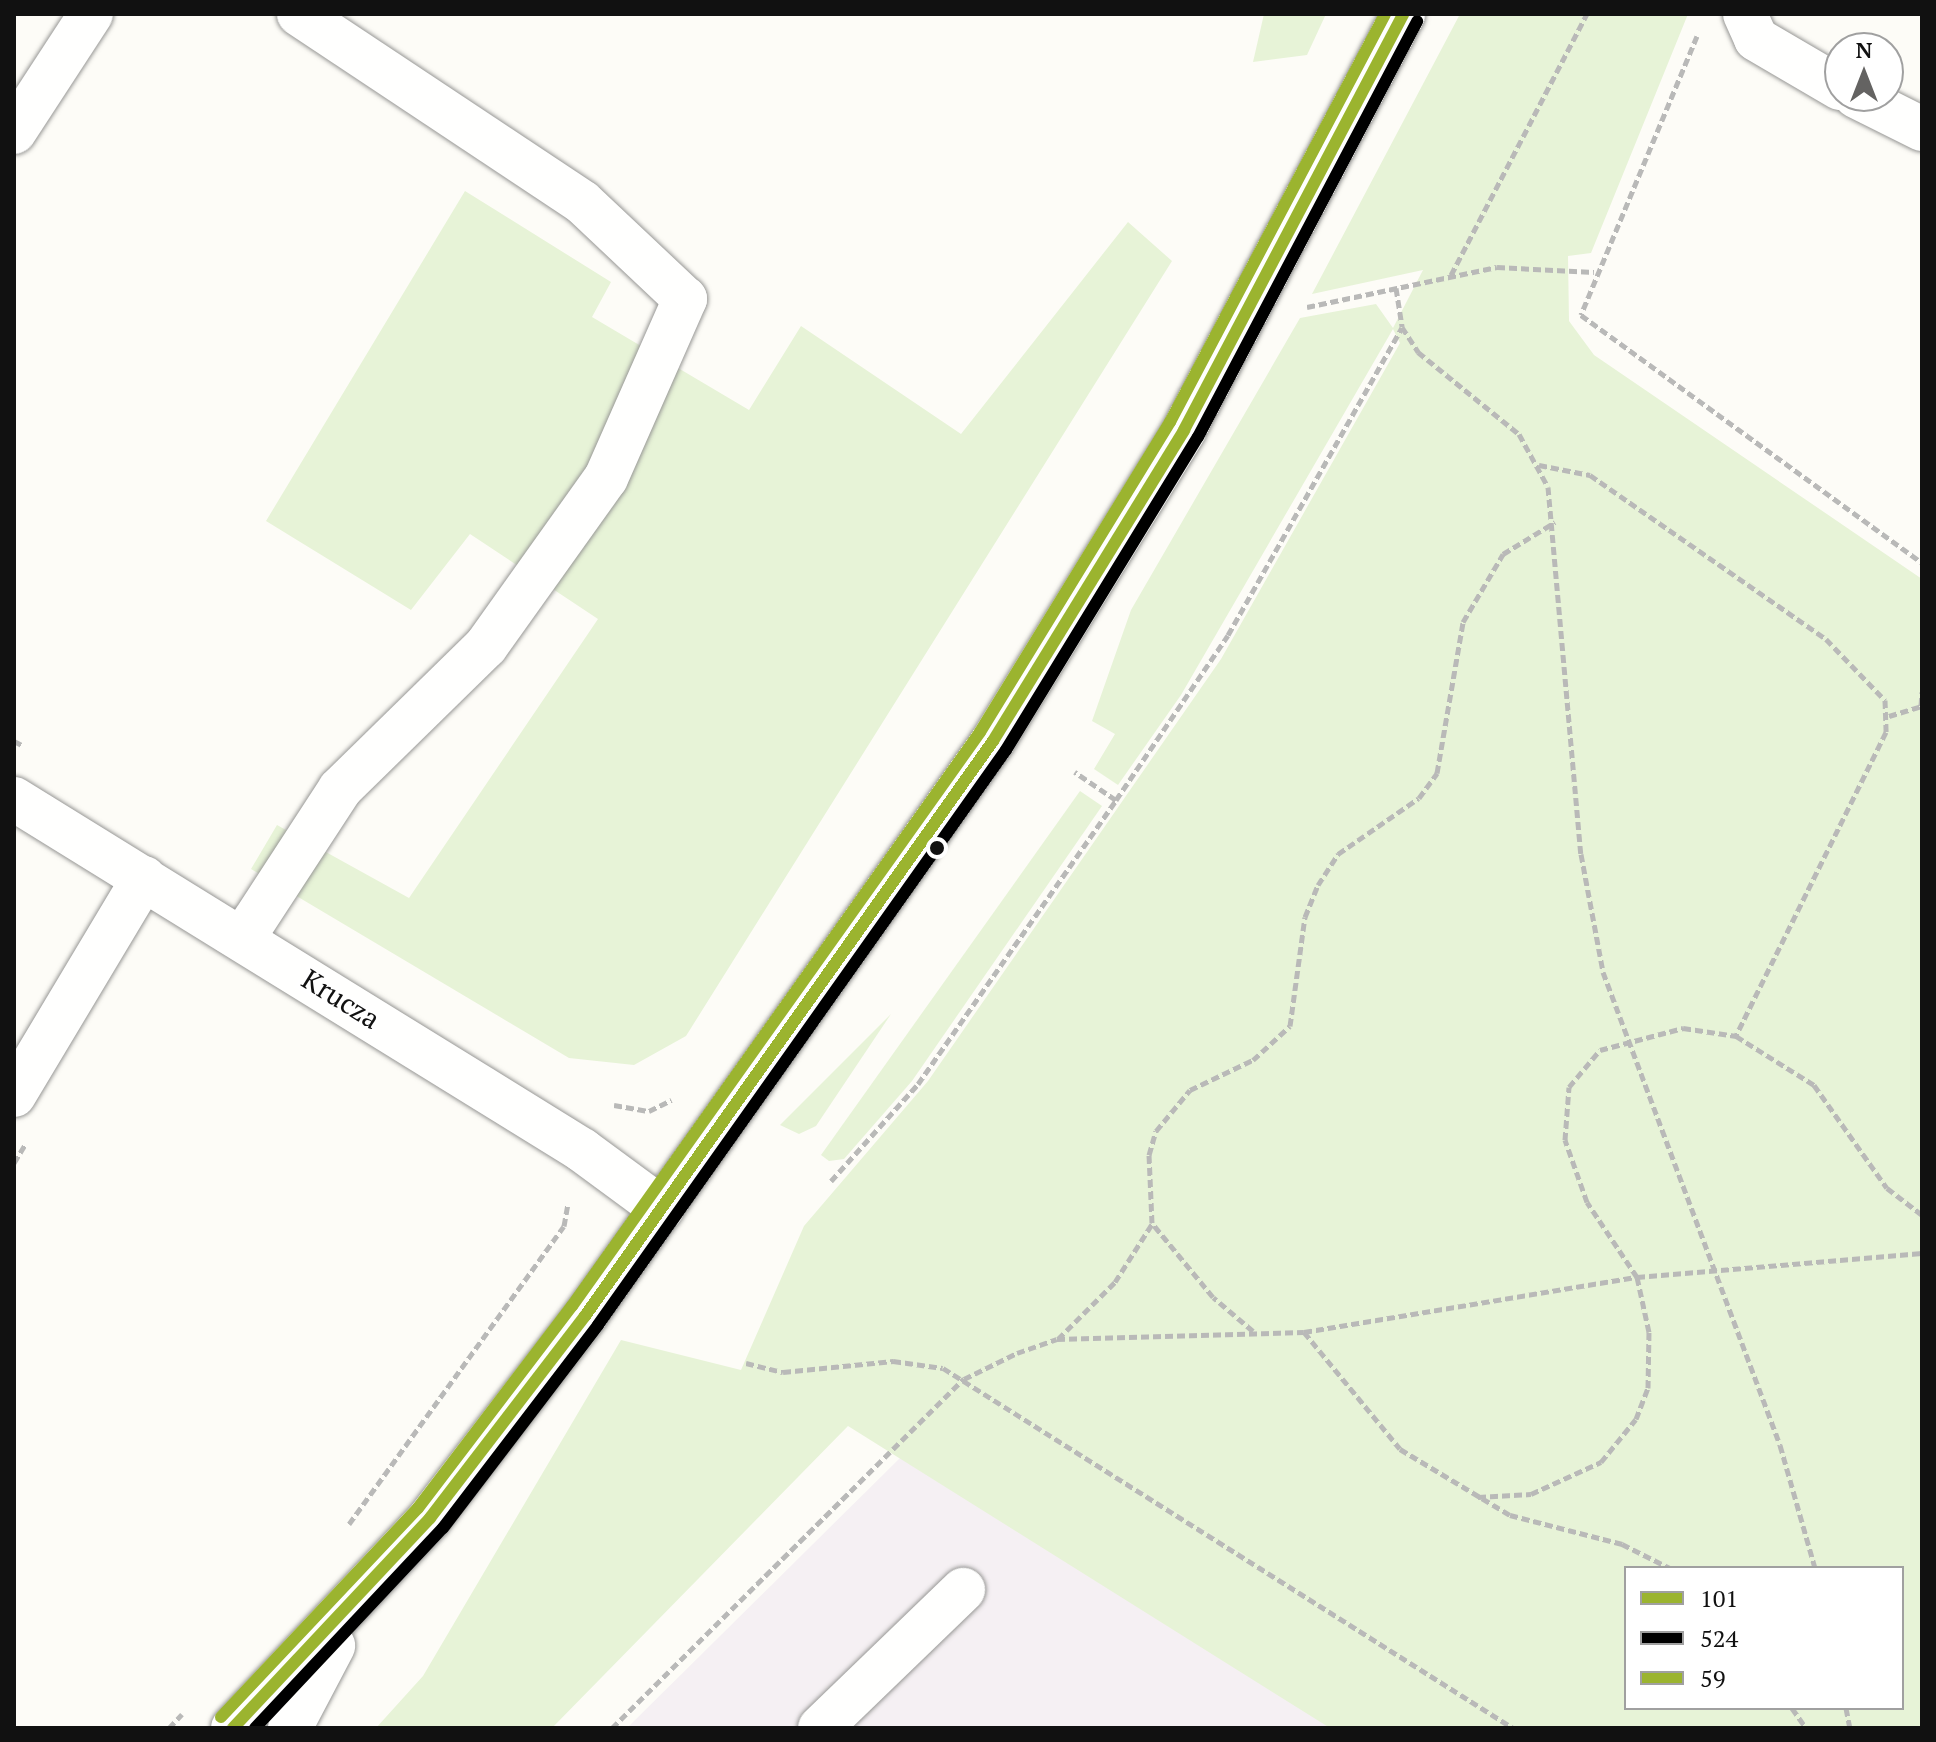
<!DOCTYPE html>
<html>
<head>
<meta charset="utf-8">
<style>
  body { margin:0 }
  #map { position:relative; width:1936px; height:1742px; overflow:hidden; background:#fdfcf7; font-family:"PT Serif",serif }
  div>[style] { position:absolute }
  .industrial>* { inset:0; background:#f5f0f3 }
  .green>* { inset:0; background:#e7f3d7 }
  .path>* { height:5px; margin-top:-2.5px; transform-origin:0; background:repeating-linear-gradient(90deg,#b9b9b8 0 8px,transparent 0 12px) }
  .roads { filter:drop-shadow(0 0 2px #979795) drop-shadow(0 0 2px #979795) }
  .minor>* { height:44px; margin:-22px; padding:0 22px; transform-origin:22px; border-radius:22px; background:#fffffe }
  .bus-1>* { height:12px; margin:-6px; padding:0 6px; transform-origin:6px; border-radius:6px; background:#9bb42f }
  .bus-2>* { height:12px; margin:-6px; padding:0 6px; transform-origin:6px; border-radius:6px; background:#000 }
  .bus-3>* { height:12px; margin:-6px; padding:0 6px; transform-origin:6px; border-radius:6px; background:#9bb42f }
  .dots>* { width:22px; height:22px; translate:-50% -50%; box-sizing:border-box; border:4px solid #fff; border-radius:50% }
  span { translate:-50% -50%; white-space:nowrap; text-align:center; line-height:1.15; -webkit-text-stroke:8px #fff; paint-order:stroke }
  .street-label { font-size:28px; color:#111 }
  .frame { position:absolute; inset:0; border:16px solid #111; pointer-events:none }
  .legend { position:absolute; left:1624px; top:1566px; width:280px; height:144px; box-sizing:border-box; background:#fff; border:2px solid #a0a0a0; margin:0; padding:10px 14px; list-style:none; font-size:24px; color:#111 }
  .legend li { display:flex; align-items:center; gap:16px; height:40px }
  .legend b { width:40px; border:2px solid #a0a0a0 }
  .north { position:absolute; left:1824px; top:32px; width:80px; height:80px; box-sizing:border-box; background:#fff; border:2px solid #a0a0a0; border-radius:50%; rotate:0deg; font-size:22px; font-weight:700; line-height:32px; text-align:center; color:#111 }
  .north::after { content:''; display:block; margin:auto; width:28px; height:36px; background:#646362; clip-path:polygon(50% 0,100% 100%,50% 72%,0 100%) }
</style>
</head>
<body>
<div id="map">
  <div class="industrial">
    <div style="clip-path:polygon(901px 1457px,1331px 1728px,627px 1728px)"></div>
  </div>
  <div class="green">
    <div style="clip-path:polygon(1264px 14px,1326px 14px,1307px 55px,1253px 62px)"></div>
    <div style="clip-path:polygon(evenodd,1460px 14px,1688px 14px,1591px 253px,1568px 256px,1569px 321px,1594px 355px,1922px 579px,1922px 1728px,1330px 1728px,848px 1426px,552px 1728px,376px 1728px,423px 1676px,621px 1340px,741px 1370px,804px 1226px,928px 1081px,1221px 659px,1400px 343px,1393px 329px,1181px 695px,1118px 785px,1094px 769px,1115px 734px,1092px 721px,1131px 610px,1300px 318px,1376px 304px,1393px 328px,1423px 270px,1312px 294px,1460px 14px,1902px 1568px,1902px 1708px,1626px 1708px,1626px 1568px,1902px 1568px)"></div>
    <div style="clip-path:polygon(465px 191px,611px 282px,592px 317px,749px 410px,801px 326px,961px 434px,1128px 222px,1172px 261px,686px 1036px,634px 1065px,569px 1058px,251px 869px,277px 825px,409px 898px,598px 619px,470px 534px,411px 610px,266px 521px)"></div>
    <div style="clip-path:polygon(1080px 791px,1102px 806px,912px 1081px,844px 1159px,829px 1161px,821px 1155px)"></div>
    <div style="clip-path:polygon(891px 1014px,816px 1126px,799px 1134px,780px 1125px)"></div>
  </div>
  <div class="path">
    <div style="left:1697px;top:36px;width:302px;rotate:112.6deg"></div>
    <div style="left:1581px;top:315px;width:422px;rotate:36deg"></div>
    <div style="left:1451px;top:275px;width:294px;rotate:-62.5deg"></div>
    <div style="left:1396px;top:288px;width:39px;rotate:81deg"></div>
    <div style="left:1402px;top:327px;width:30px;rotate:57deg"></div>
    <div style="left:1418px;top:352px;width:130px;rotate:39.1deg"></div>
    <div style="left:1519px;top:434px;width:60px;rotate:61.3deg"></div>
    <div style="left:1548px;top:487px;width:368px;rotate:84.9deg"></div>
    <div style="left:1581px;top:854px;width:120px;rotate:79.4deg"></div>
    <div style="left:1603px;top:972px;width:505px;rotate:69.48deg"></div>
    <div style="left:1780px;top:1445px;width:128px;rotate:74.1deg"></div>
    <div style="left:1307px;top:307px;width:194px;rotate:-11.9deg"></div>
    <div style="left:1497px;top:267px;width:97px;rotate:3deg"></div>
    <div style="left:1539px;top:465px;width:52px;rotate:11.1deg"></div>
    <div style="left:1590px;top:475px;width:287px;rotate:34.8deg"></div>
    <div style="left:1826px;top:639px;width:85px;rotate:46deg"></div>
    <div style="left:1885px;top:700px;width:32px;rotate:88deg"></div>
    <div style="left:1886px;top:732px;width:339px;rotate:116.3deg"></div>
    <div style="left:1921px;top:706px;width:14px;rotate:-86deg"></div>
    <div style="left:1889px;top:716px;width:34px;rotate:-17deg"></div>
    <div style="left:14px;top:741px;width:11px;rotate:27deg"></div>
    <div style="left:1116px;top:800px;width:199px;rotate:-55.8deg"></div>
    <div style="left:1228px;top:635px;width:353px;rotate:-60.5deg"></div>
    <div style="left:614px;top:1105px;width:36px;rotate:10deg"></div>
    <div style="left:649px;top:1111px;width:25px;rotate:-26deg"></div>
    <div style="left:14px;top:1163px;width:21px;rotate:-59deg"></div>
    <div style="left:831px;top:1181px;width:130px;rotate:-48.1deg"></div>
    <div style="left:918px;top:1084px;width:346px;rotate:-55.1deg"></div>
    <div style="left:1116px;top:800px;width:50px;rotate:-145.7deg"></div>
    <div style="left:1253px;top:1331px;width:52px;rotate:-139.6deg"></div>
    <div style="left:1213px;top:1297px;width:96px;rotate:-129.5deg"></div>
    <div style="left:1152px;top:1223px;width:68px;rotate:-92.5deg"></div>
    <div style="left:1149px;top:1155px;width:25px;rotate:-74deg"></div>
    <div style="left:1156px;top:1131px;width:53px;rotate:-50.3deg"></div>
    <div style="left:1190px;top:1090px;width:70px;rotate:-25.5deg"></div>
    <div style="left:1253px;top:1060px;width:50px;rotate:-42.6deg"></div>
    <div style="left:1290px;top:1026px;width:110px;rotate:-82.2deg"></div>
    <div style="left:1305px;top:917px;width:35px;rotate:-68deg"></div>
    <div style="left:1318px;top:885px;width:37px;rotate:-57deg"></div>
    <div style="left:1338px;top:854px;width:98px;rotate:-34.7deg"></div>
    <div style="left:1419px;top:798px;width:31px;rotate:-54deg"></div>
    <div style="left:1437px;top:773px;width:153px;rotate:-80.2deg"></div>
    <div style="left:1463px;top:622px;width:79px;rotate:-59.5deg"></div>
    <div style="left:1503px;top:554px;width:61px;rotate:-31.6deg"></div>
    <div style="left:1304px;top:1332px;width:151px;rotate:50.6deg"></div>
    <div style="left:1400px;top:1449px;width:128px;rotate:31deg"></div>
    <div style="left:1510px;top:1515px;width:116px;rotate:14.5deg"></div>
    <div style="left:1622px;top:1544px;width:54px;rotate:26.6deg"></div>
    <div style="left:1058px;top:1339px;width:81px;rotate:-45deg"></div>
    <div style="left:1115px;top:1282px;width:69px;rotate:-57.5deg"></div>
    <div style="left:746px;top:1363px;width:38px;rotate:14deg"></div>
    <div style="left:783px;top:1372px;width:111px;rotate:-5.7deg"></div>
    <div style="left:893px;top:1361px;width:50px;rotate:8deg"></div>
    <div style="left:943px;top:1368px;width:674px;rotate:32.28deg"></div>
    <div style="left:1478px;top:1497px;width:53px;rotate:-3.2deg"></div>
    <div style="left:1531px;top:1494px;width:77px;rotate:-24.6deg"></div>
    <div style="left:1601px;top:1462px;width:55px;rotate:-50.9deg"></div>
    <div style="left:1636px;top:1419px;width:33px;rotate:-69deg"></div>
    <div style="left:1648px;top:1388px;width:56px;rotate:-89deg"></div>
    <div style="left:1649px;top:1332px;width:56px;rotate:-102.3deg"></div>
    <div style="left:1637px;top:1277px;width:90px;rotate:-123.7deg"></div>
    <div style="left:1587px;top:1202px;width:66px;rotate:-109.5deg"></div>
    <div style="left:1565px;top:1140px;width:53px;rotate:-85.7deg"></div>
    <div style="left:1569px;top:1087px;width:48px;rotate:-50deg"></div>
    <div style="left:1600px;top:1050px;width:86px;rotate:-14.8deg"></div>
    <div style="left:1683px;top:1028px;width:54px;rotate:8.6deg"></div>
    <div style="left:1736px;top:1036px;width:92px;rotate:32.1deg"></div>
    <div style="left:1814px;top:1085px;width:126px;rotate:54.7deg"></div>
    <div style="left:1887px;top:1188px;width:44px;rotate:37.6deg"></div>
    <div style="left:349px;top:1524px;width:367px;rotate:-54.2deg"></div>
    <div style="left:564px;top:1226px;width:22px;rotate:-80deg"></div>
    <div style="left:1792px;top:1708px;width:24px;rotate:55deg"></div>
    <div style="left:1846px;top:1708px;width:20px;rotate:79deg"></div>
    <div style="left:169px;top:1728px;width:19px;rotate:-47deg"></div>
    <div style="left:612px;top:1728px;width:496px;rotate:-44.8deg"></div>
    <div style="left:964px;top:1379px;width:59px;rotate:-26.1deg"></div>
    <div style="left:1017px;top:1353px;width:42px;rotate:-19.3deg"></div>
    <div style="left:1057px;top:1339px;width:247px;rotate:-1.6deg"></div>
    <div style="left:1304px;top:1332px;width:338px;rotate:-9.4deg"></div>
    <div style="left:1637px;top:1277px;width:286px;rotate:-4.8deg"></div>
  </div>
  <div class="roads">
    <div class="minor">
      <div style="left:1745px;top:14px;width:27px;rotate:66deg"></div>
      <div style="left:1756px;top:39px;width:97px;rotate:30.3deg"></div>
      <div style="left:1856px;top:96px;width:74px;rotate:26.6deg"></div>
      <div style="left:14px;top:132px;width:141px;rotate:-56.9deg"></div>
      <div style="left:14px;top:799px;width:668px;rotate:31.71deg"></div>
      <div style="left:582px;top:1150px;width:99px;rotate:36.4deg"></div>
      <div style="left:243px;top:938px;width:178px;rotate:-56.9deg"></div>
      <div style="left:340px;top:789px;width:204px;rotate:-44.4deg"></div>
      <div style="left:486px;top:646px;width:206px;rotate:-54.5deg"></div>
      <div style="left:606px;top:478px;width:196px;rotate:-66.2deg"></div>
      <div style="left:685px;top:299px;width:141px;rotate:-136.7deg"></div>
      <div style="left:582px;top:202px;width:340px;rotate:-146.4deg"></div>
      <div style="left:14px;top:1095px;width:253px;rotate:-59.1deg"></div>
      <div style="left:233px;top:1728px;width:288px;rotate:-46.8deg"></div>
      <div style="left:430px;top:1518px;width:255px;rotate:-52.5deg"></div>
      <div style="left:585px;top:1316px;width:705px;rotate:-54.64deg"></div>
      <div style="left:993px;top:741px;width:365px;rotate:-58.4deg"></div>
      <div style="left:1184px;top:430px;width:470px;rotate:-62.2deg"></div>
      <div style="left:290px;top:1728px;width:93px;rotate:-62.3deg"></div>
      <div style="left:820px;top:1728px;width:199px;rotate:-44deg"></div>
    </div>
  </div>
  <div class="bus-1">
    <div style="left:233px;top:1728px;width:288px;rotate:-46.8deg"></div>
    <div style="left:430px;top:1518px;width:255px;rotate:-52.5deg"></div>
    <div style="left:585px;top:1316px;width:705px;rotate:-54.64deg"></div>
    <div style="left:993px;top:741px;width:365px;rotate:-58.4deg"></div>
    <div style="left:1184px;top:430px;width:470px;rotate:-62.2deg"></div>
  </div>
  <div class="bus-2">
    <div style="left:255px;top:1728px;width:274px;rotate:-46.8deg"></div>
    <div style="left:443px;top:1528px;width:255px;rotate:-52.6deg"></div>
    <div style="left:598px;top:1325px;width:705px;rotate:-54.64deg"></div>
    <div style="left:1006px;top:750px;width:367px;rotate:-58.5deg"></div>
    <div style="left:1198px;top:437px;width:470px;rotate:-62.2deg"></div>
  </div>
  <div class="bus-3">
    <div style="left:221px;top:1717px;width:287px;rotate:-46.7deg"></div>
    <div style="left:418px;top:1508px;width:254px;rotate:-52.7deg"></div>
    <div style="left:572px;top:1306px;width:704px;rotate:-54.59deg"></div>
    <div style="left:980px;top:732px;width:364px;rotate:-58.5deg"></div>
    <div style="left:1170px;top:422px;width:461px;rotate:-62.2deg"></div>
  </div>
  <div class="dots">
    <div style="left:937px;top:848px;background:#111"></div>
  </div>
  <div class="street-label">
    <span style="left:341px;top:999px;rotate:32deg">Krucza</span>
  </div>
  <div class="frame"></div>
  <ul class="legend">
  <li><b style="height:10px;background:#9bb42f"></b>101</li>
  <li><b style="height:10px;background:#000"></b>524</li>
  <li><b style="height:10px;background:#9bb42f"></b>59</li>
  </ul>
  <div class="north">N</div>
</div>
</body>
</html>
